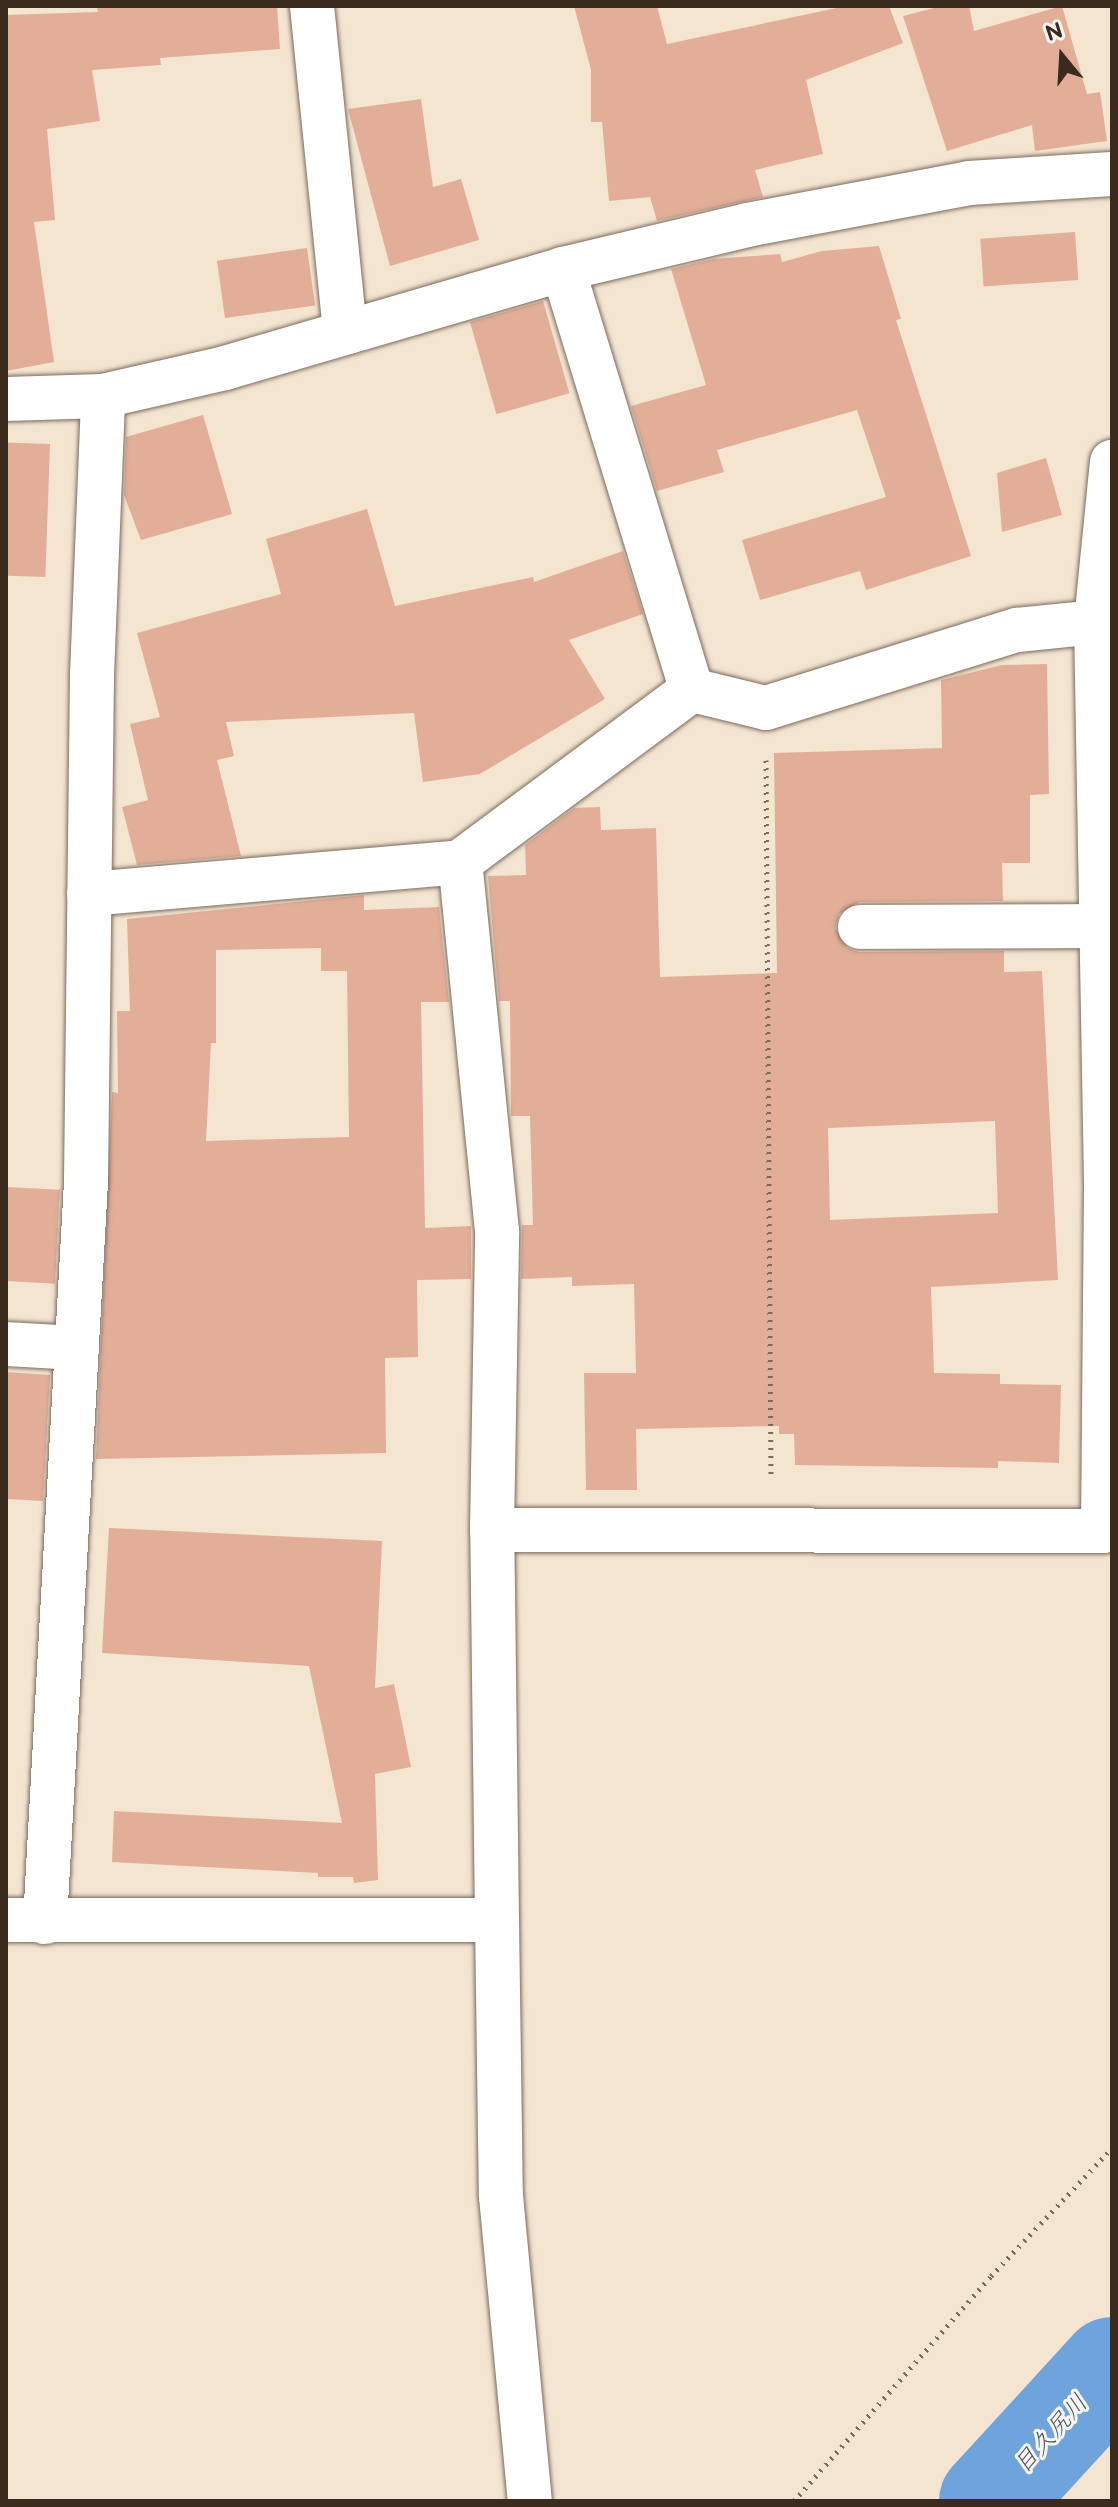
<!DOCTYPE html>
<html>
<head>
<meta charset="utf-8">
<style>
  body { margin:0 }
  #map { position:relative; width:1118px; height:2507px; overflow:hidden; background:#f4e5d1; font-family:"Balsamiq Sans","Klee One",sans-serif }
  div>[style] { position:absolute }
  .river>* { height:102px; margin:-51px; padding:0 51px; transform-origin:51px; border-radius:51px; background:#6ea3db }
  .building>* { inset:0; background:#e2ae98; transform-origin:0 0 }
  .path>* { height:5px; margin-top:-2.5px; transform-origin:0; background:repeating-linear-gradient(90deg,#7c6b5d 0 2px,transparent 0 8px) }
  .roads { filter:drop-shadow(0 0 2px #7c6b5d) drop-shadow(0 0 2px #7c6b5d) }
  .minor>* { height:44px; margin:-22px; padding:0 22px; transform-origin:22px; border-radius:22px; background:#fff }
  span { translate:-50% -50%; white-space:nowrap; text-align:center; line-height:1.15; -webkit-text-stroke:6px #f6f6f2; paint-order:stroke }
  .water-label { font-size:24px; color:#4d5460; font-style:italic }
  .frame { position:absolute; inset:0; border:8px solid #3b2a1e; pointer-events:none }
  .north { position:absolute; left:1022px; top:16px; width:80px; height:80px; -webkit-text-stroke:6px #f6f6f2; paint-order:stroke; rotate:342deg; font-size:22px; font-weight:700; line-height:32px; text-align:center; color:#3b2a1e }
  .north::after { content:''; display:block; margin:auto; width:28px; height:36px; background:#3b2a1e; clip-path:polygon(50% 0,100% 100%,50% 72%,0 100%) }
</style>
</head>
<body>
<div id="map">
  <div class="river">
    <div style="left:990px;top:2501px;width:180px;rotate:-47.5deg"></div>
  </div>
  <div class="building">
    <div style="clip-path:polygon(97px 6px,277px 6px,280px 49px,160px 58px,161px 65px,92px 70px,100px 121px,47px 129px,55px 220px,34px 222px,54px 362px,6px 371px,6px 15px,98px 12px)"></div>
    <div style="clip-path:polygon(574px 6px,657px 6px,667px 44px,846px 6px,889px 6px,903px 43px,806px 80px,823px 154px,755px 170px,763px 197px,657px 221px,650px 197px,609px 201px,602px 122px,591px 122px,591px 70px)"></div>
    <div style="clip-path:polygon(942px 6px,969px 6px,974px 31px,1062px 6px,1087px 94px,1100px 92px,1107px 141px,1035px 151px,1032px 125px,947px 151px,903px 16px)"></div>
    <div style="clip-path:polygon(421px 99px,433px 187px,461px 179px,479px 240px,390px 266px,348px 109px)"></div>
    <div style="left:1075px;top:232px;width:48px;height:95px;rotate:86deg"></div>
    <div style="clip-path:polygon(879px 246px,901px 319px,896px 320px,971px 556px,866px 590px,860px 571px,760px 600px,742px 540px,886px 497px,857px 410px,717px 450px,724px 472px,657px 491px,631px 406px,706px 385px,671px 269px,713px 259px,780px 254px,782px 262px,822px 251px)"></div>
    <div style="left:307px;top:248px;width:58px;height:91px;rotate:82deg"></div>
    <div style="left:543px;top:301px;width:96px;height:76px;rotate:74deg"></div>
    <div style="clip-path:polygon(203px 415px,232px 514px,141px 540px,124px 495px,126px 437px)"></div>
    <div style="left:50px;top:444px;width:133px;height:44px;rotate:92deg"></div>
    <div style="clip-path:polygon(1046px 458px,1062px 515px,1002px 532px,997px 473px)"></div>
    <div style="clip-path:polygon(367px 509px,395px 606px,533px 577px,534px 582px,623px 551px,643px 614px,569px 640px,605px 699px,480px 774px,423px 782px,414px 713px,226px 722px,234px 756px,217px 760px,241px 856px,137px 865px,122px 807px,148px 800px,130px 724px,160px 717px,137px 633px,281px 594px,266px 539px)"></div>
    <div style="clip-path:polygon(evenodd,1047px 664px,1049px 794px,1030px 795px,1030px 863px,1002px 863px,1003px 901px,859px 902px,839px 914px,835px 928px,847px 948px,859px 952px,1004px 951px,1004px 972px,1042px 971px,1058px 1280px,931px 1287px,934px 1373px,1000px 1374px,1000px 1384px,1061px 1385px,1059px 1463px,998px 1461px,998px 1468px,795px 1465px,794px 1434px,779px 1434px,779px 1426px,636px 1429px,637px 1490px,586px 1490px,584px 1373px,636px 1373px,634px 1284px,572px 1286px,572px 1277px,521px 1279px,522px 1225px,533px 1225px,530px 1116px,511px 1116px,510px 1001px,499px 1001px,488px 876px,526px 875px,525px 845px,574px 808px,600px 807px,601px 830px,656px 828px,660px 977px,777px 973px,774px 753px,942px 748px,941px 680px,1002px 665px,1047px 664px,995px 1121px,998px 1213px,830px 1220px,828px 1128px,995px 1121px)"></div>
    <div style="clip-path:polygon(evenodd,364px 895px,364px 910px,439px 907px,449px 1002px,421px 1002px,425px 1228px,471px 1226px,471px 1279px,417px 1280px,418px 1357px,385px 1358px,386px 1453px,96px 1459px,112px 1092px,118px 1093px,117px 1011px,130px 1011px,127px 919px,364px 895px,321px 948px,321px 971px,347px 971px,349px 1137px,206px 1141px,211px 1043px,216px 1043px,216px 950px,321px 948px)"></div>
    <div style="left:6px;top:1187px;width:54px;height:94px;rotate:3deg"></div>
    <div style="clip-path:polygon(6px 1372px,50px 1375px,43px 1501px,6px 1499px)"></div>
    <div style="clip-path:polygon(109px 1528px,382px 1541px,375px 1688px,394px 1684px,411px 1767px,375px 1774px,378px 1880px,354px 1883px,353px 1877px,318px 1877px,318px 1873px,112px 1862px,114px 1811px,342px 1823px,309px 1666px,102px 1653px)"></div>
  </div>
  <div class="path">
    <div style="left:766px;top:760px;width:717px;rotate:89.6deg"></div>
    <div style="left:794px;top:2501px;width:299px;rotate:-48.8deg"></div>
    <div style="left:991px;top:2276px;width:176px;rotate:-46.6deg"></div>
  </div>
  <div class="roads">
    <div class="minor">
      <div style="left:312px;top:6px;width:328px;rotate:84.2deg"></div>
      <div style="left:563px;top:269px;width:440px;rotate:73deg"></div>
      <div style="left:692px;top:690px;width:76px;rotate:13.7deg"></div>
      <div style="left:766px;top:708px;width:263px;rotate:-17.3deg"></div>
      <div style="left:1017px;top:630px;width:79px;rotate:-5.8deg"></div>
      <div style="left:6px;top:399px;width:97px;rotate:-1.8deg"></div>
      <div style="left:103px;top:396px;width:125px;rotate:-12.9deg"></div>
      <div style="left:225px;top:368px;width:352px;rotate:-16.3deg"></div>
      <div style="left:563px;top:269px;width:189px;rotate:-13.4deg"></div>
      <div style="left:747px;top:225px;width:226px;rotate:-10.7deg"></div>
      <div style="left:969px;top:183px;width:143px;rotate:-3.6deg"></div>
      <div style="left:89px;top:894px;width:372px;rotate:-4.9deg"></div>
      <div style="left:860px;top:927px;width:241px;rotate:-0.2deg"></div>
      <div style="left:6px;top:1344px;width:71px;rotate:3.2deg"></div>
      <div style="left:492px;top:1530px;width:299px;rotate:-89deg"></div>
      <div style="left:497px;top:1231px;width:371px;rotate:-95.7deg"></div>
      <div style="left:460px;top:862px;width:289px;rotate:-36.6deg"></div>
      <div style="left:6px;top:1920px;width:491px"></div>
      <div style="left:497px;top:1920px;width:390px;rotate:-90.7deg"></div>
      <div style="left:492px;top:1530px;width:611px;rotate:0.09deg"></div>
      <div style="left:1103px;top:1531px;width:348px;rotate:-89.5deg"></div>
      <div style="left:1106px;top:1183px;width:561px;rotate:-91.02deg"></div>
      <div style="left:1096px;top:622px;width:161px;rotate:-84.3deg"></div>
      <div style="left:497px;top:1920px;width:276px;rotate:89.2deg"></div>
      <div style="left:501px;top:2196px;width:306px;rotate:84.6deg"></div>
      <div style="left:45px;top:1922px;width:742px;rotate:-86.83deg"></div>
      <div style="left:86px;top:1181px;width:506px;rotate:-89.32deg"></div>
      <div style="left:92px;top:675px;width:279px;rotate:-87.7deg"></div>
    </div>
  </div>
  <div class="water-label">
    <span style="left:1051px;top:2434px;rotate:-48deg">目久尻川</span>
  </div>
  <div class="frame"></div>
  <div class="north">N</div>
</div>
</body>
</html>
